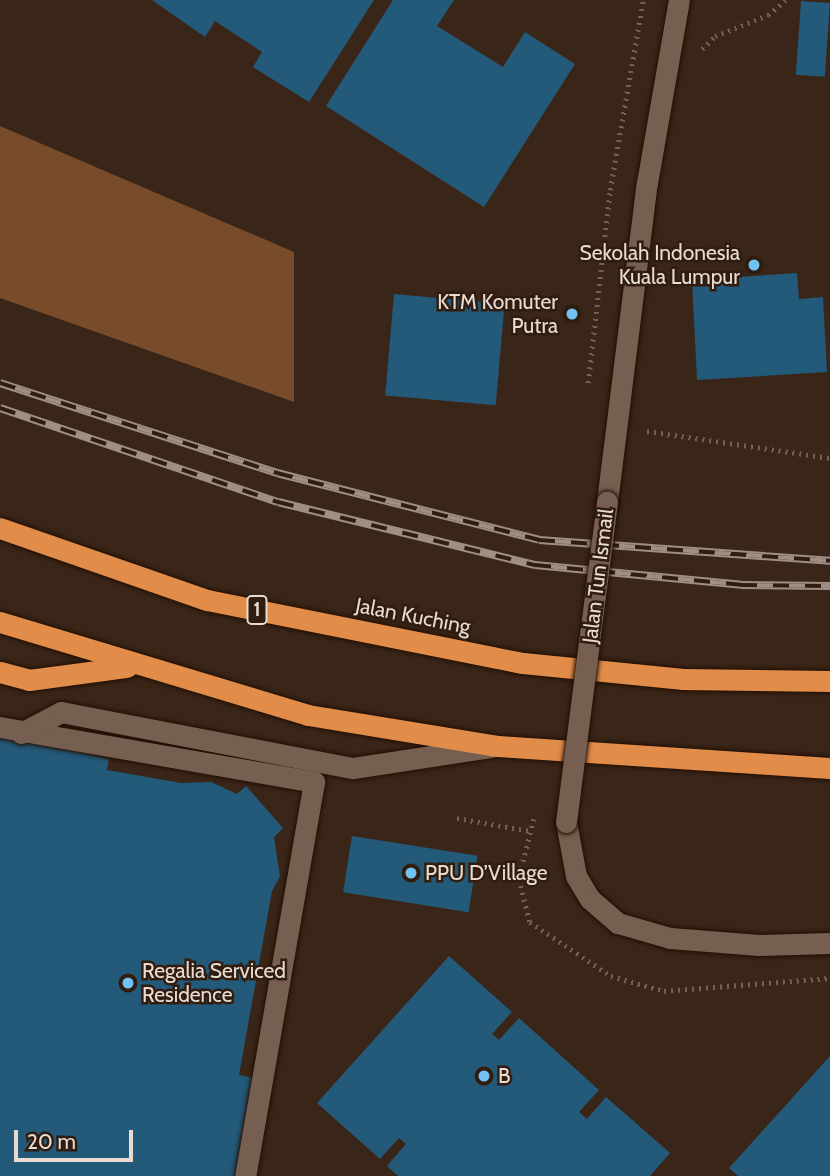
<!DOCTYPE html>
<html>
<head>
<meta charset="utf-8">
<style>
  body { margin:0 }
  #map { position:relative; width:830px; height:1176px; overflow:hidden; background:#3a2618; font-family:Cabin,sans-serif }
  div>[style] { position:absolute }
  .forest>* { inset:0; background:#784b2a }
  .building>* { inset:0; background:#235979; transform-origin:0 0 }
  .path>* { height:4.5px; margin-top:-2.25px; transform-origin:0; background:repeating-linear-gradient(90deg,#726054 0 2px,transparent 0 7px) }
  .roads { filter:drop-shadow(0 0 2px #210f03) drop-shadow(0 0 2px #210f03) }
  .minor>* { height:21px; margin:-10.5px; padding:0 10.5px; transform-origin:10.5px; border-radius:10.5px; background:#765f50 }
  .highway>* { height:21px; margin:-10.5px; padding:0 10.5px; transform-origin:10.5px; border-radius:10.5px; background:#e28c4a }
  .rail>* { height:8px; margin-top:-4px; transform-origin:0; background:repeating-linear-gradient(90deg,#301d0f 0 16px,#9e8e83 0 32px); box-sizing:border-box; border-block:2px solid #9e8e83 }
  .bridges { filter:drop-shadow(0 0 2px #210f03) drop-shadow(0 0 2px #210f03) }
  .minor-bridge>* { height:21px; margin:-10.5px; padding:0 10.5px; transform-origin:10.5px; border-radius:10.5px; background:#765f50 }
  .dots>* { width:19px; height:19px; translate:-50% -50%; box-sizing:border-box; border:4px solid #301d0f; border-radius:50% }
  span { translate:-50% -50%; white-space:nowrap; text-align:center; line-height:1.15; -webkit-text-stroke:5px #301d0f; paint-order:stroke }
  .shield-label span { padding:2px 5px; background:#301d0f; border:2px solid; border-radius:5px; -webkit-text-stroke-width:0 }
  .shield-label { font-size:19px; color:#e8dbd2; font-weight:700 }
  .poi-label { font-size:21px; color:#e8dbd2 }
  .right { translate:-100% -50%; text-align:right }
  .left { translate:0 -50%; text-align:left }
  .street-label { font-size:21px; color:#e8dbd2 }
  .scale { position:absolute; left:14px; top:1130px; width:119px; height:32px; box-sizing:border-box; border:4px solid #e8dbd2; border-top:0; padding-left:9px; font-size:21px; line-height:24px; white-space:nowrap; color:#e8dbd2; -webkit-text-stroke:5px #301d0f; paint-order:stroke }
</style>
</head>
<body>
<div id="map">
  <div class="forest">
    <div style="clip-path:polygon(0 126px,294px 252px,294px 402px,0 298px)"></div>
  </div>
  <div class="building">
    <div style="clip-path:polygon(152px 0,374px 0,309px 102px,253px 67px,262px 52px,215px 21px,205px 37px)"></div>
    <div style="clip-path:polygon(393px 0,454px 0,437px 26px,503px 67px,525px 32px,575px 64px,484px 207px,326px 106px)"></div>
    <div style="left:801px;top:1px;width:29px;height:74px;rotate:4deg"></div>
    <div style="clip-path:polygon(797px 273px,799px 299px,823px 297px,827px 372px,697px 380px,692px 280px)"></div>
    <div style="left:394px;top:294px;width:111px;height:102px;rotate:5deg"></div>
    <div style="clip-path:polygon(0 735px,109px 759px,107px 770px,181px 783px,211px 782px,237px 794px,246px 786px,283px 828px,274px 837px,280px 876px,272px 891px,239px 1075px,254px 1078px,237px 1176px,0 1176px)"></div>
    <div style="left:352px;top:836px;width:127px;height:57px;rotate:9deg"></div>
    <div style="clip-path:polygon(449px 956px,512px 1012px,492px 1034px,499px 1040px,519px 1018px,599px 1090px,579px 1112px,587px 1119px,606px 1097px,670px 1153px,650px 1176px,398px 1176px,387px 1166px,406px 1144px,399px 1138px,380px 1159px,317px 1103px)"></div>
    <div style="clip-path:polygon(830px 1056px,830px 1176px,738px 1176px,729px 1168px)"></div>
  </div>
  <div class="path">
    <div style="left:702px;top:49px;width:18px;rotate:-45deg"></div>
    <div style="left:715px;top:36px;width:57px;rotate:-21.6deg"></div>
    <div style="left:768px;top:15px;width:23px;rotate:-40deg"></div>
    <div style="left:588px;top:383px;width:194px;rotate:-83.5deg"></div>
    <div style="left:610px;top:190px;width:193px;rotate:-80.1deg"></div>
    <div style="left:647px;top:431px;width:185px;rotate:8.4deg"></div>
    <div style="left:457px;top:818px;width:74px;rotate:10.1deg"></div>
    <div style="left:534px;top:819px;width:62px;rotate:104deg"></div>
    <div style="left:519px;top:879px;width:44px;rotate:75.7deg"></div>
    <div style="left:530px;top:922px;width:97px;rotate:33.7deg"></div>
    <div style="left:611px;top:976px;width:55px;rotate:15.8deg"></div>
    <div style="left:664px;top:991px;width:167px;rotate:-4.5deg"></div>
  </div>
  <div class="roads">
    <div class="minor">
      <div style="left:607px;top:502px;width:321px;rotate:-82.9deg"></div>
      <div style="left:647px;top:183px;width:186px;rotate:-80.1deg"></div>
      <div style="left:0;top:727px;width:319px;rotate:9.9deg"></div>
      <div style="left:314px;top:782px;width:400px;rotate:99.9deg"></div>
      <div style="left:21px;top:733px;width:45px;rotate:-27.7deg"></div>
      <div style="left:61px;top:712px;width:297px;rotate:10.9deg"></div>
      <div style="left:353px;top:768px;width:140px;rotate:-8.7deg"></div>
      <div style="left:566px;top:822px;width:55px;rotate:79.5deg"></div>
      <div style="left:576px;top:876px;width:27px;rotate:59deg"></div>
      <div style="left:590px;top:899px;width:37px;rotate:41deg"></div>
      <div style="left:618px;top:923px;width:54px;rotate:16.1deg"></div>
      <div style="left:670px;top:938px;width:89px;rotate:4.5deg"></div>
      <div style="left:759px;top:945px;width:71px;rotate:-1.6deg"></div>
    </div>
    <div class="highway">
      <div style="left:0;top:528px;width:219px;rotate:19.2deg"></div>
      <div style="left:207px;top:600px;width:322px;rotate:11.3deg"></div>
      <div style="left:523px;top:663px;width:161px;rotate:5.7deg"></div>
      <div style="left:683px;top:679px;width:147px;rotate:0.8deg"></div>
      <div style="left:0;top:622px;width:322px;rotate:16.8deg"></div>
      <div style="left:308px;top:715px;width:192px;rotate:9.3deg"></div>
      <div style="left:497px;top:746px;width:334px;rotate:3.8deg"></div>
      <div style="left:0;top:672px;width:30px;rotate:15deg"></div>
      <div style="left:29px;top:680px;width:99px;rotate:-7.6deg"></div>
    </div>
  </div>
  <div class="rail">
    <div style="left:0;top:383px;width:291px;rotate:18deg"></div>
    <div style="left:277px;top:473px;width:270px;rotate:14.3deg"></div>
    <div style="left:539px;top:540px;width:292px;rotate:4.1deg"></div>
    <div style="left:0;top:408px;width:293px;rotate:18.7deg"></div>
    <div style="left:278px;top:502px;width:265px;rotate:13.8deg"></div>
    <div style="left:535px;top:565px;width:207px;rotate:5.5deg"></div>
    <div style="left:741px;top:585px;width:89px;rotate:0.6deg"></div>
  </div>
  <div class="bridges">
    <div class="minor-bridge">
      <div style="left:566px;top:822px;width:323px;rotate:-82.7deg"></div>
    </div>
  </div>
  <div class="dots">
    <div style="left:754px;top:265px;background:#71c1f4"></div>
    <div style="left:572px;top:314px;background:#71c1f4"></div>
    <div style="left:411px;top:873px;background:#71c1f4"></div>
    <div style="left:128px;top:983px;background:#71c1f4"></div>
    <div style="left:484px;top:1076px;background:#71c1f4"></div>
  </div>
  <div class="shield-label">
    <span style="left:257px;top:610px">1</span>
  </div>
  <div class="poi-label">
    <span class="right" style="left:740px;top:265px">Sekolah Indonesia<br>Kuala Lumpur</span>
    <span class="right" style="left:558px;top:314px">KTM Komuter<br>Putra</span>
    <span class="left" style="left:425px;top:873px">PPU D’Village</span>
    <span class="left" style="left:142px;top:983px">Regalia Serviced<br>Residence</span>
    <span class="left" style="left:498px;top:1076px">B</span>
  </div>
  <div class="street-label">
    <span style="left:598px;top:576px;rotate:-83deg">Jalan Tun Ismail</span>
    <span style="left:413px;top:616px;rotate:11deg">Jalan Kuching</span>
  </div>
  <div class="scale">20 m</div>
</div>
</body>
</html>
